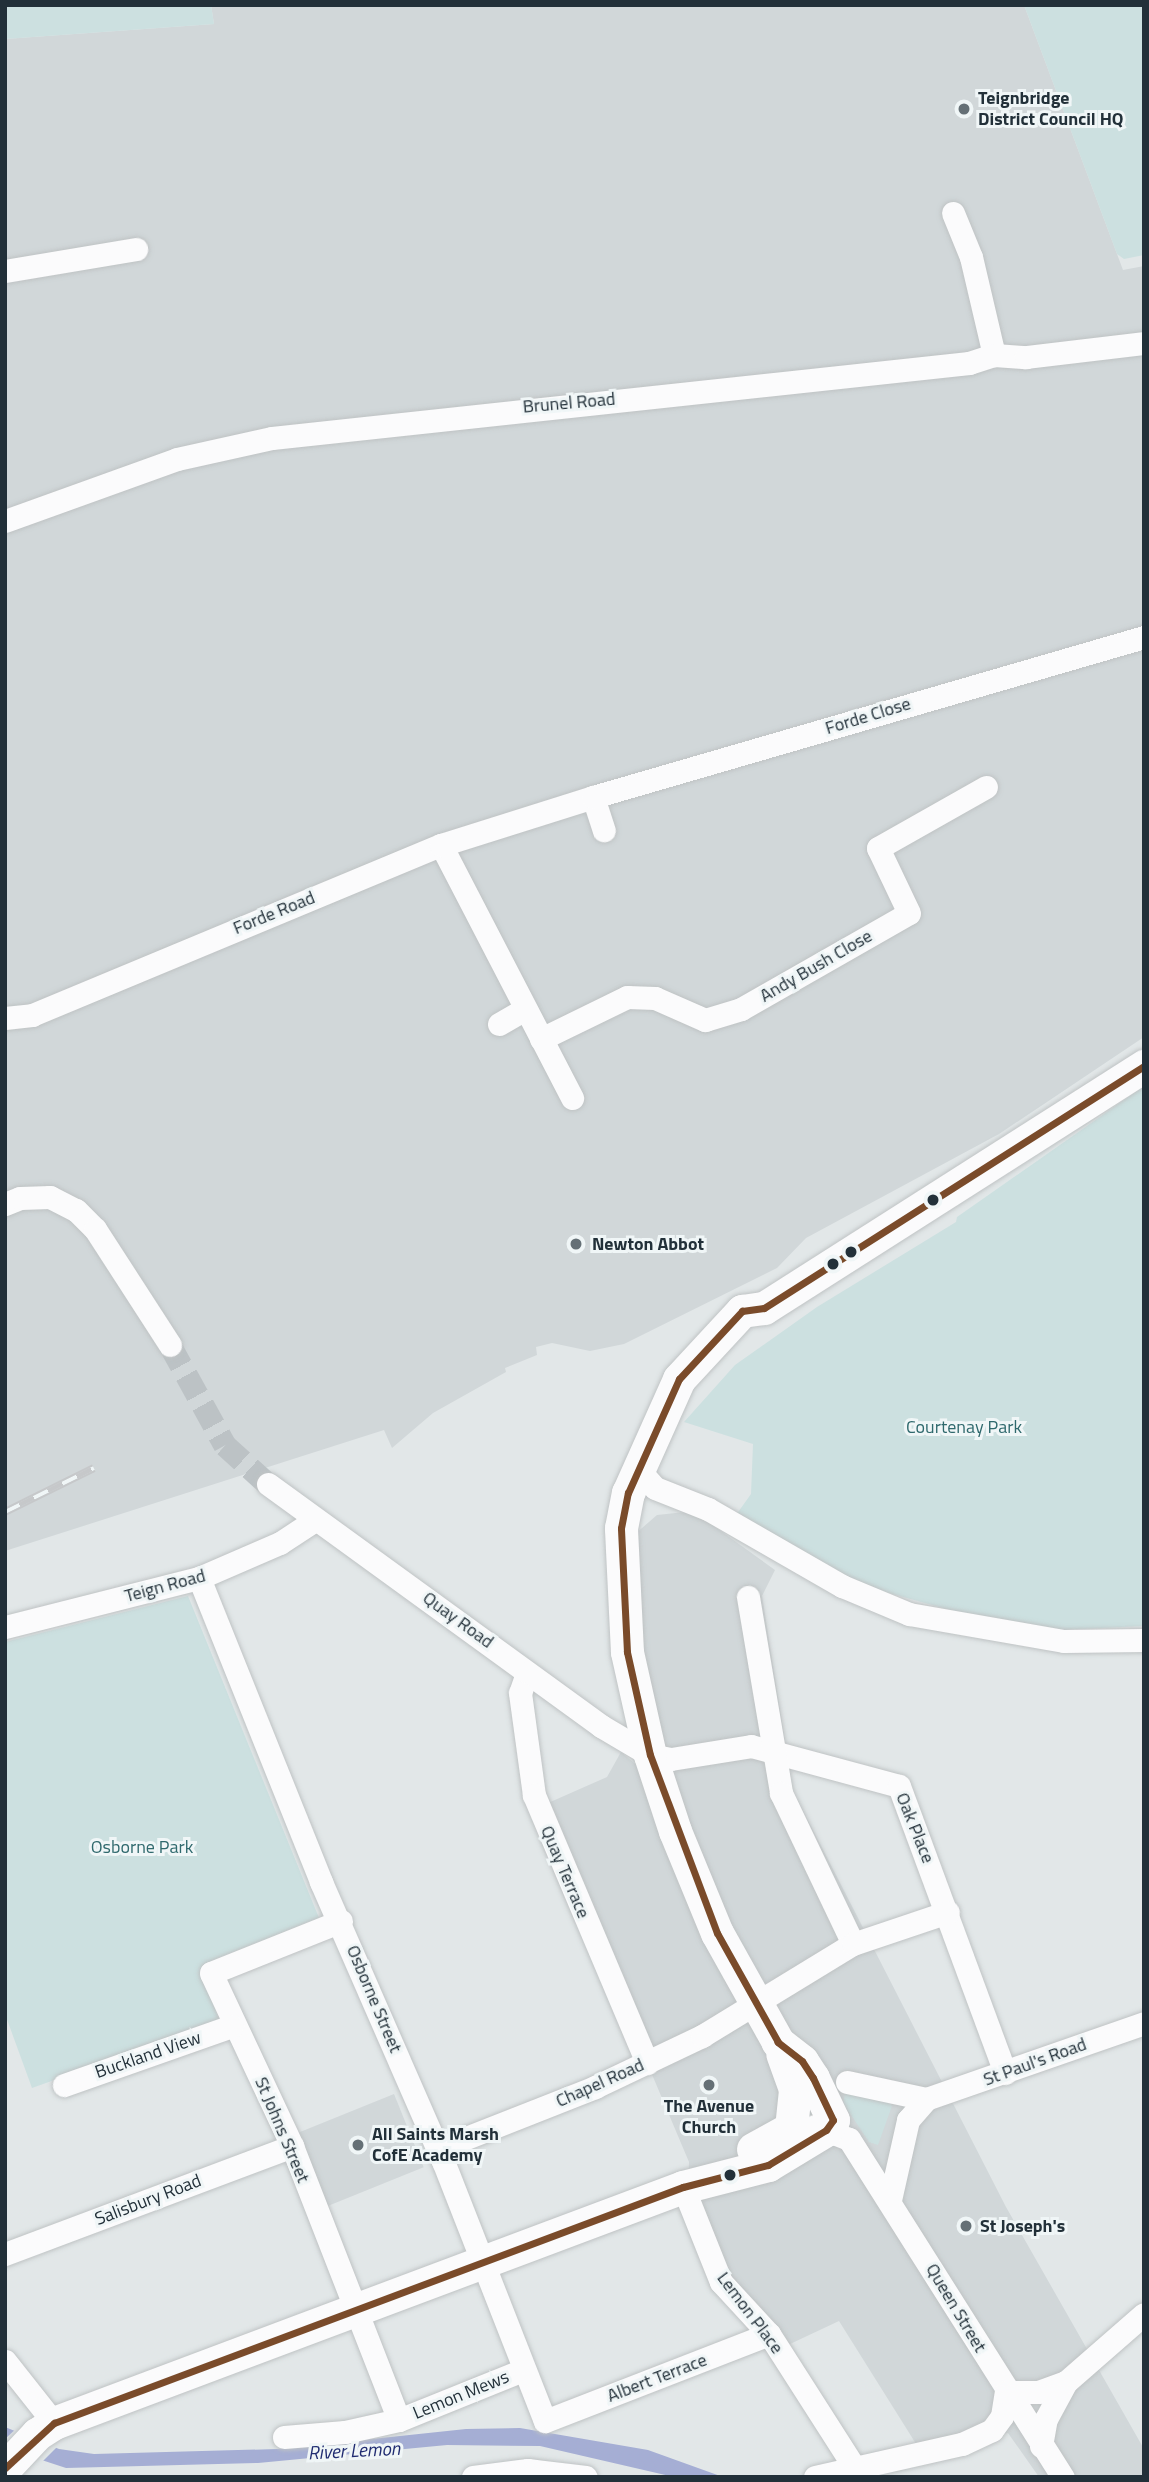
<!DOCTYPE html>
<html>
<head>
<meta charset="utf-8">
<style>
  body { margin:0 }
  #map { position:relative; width:1149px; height:2482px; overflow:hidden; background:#e2e7e8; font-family:"Titillium Web",sans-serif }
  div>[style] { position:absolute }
  .built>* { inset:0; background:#d1d7d9; transform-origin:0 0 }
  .green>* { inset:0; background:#cce0e0 }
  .water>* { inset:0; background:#a5aed4 }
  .pier>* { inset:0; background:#e2e7e8 }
  .street-tunnel>* { height:23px; margin-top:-11.5px; transform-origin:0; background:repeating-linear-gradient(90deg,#bcc2c5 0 23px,transparent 0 34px) }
  .roads { filter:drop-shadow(0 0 2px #bfc3c4) drop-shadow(0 0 2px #bfc3c4) }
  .street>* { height:23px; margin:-11.5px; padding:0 11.5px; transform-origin:11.5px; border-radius:11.5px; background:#fbfbfc }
  .secondary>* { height:33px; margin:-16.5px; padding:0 16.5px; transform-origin:16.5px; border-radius:16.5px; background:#fbfbfc }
  .rail>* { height:8px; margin-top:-4px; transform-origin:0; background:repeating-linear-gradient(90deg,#f0f6f7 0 16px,#c6c8ca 0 32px); box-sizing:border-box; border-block:2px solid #c6c8ca }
  .bus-1>* { height:7px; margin:-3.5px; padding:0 3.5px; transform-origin:3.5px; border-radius:3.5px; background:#7a4b2a }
  .dots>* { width:19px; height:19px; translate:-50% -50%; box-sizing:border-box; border:4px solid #f0f6f7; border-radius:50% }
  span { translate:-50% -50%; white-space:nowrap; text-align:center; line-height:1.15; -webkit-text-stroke:6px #f0f6f7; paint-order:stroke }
  .poi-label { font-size:18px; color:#223039; font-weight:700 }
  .left { translate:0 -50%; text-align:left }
  .street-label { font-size:18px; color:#223039 }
  .park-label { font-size:18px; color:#2f696d }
  .water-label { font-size:19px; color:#202c71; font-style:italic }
  .frame { position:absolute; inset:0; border:7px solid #223039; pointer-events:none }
</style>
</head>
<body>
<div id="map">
  <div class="built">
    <div style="clip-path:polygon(211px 5px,1024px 5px,1123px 270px,1144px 266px,1144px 1037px,999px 1134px,806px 1238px,777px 1268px,624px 1344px,590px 1351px,552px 1343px,536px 1347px,537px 1355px,505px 1368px,506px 1372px,433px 1413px,392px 1448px,384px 1430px,5px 1551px,5px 39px,214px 24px)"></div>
    <div style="clip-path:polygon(685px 1512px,711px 1524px,775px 1570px,762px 1596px,793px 1791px,1006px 2207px,1144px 2449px,1144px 2477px,1039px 2477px,1008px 2433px,918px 2447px,839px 2321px,773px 2352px,687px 2210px,689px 2162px,539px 1807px,607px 1777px,621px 1752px,640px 1768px,643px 1656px,634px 1535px,657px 1515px)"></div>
    <div style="left:394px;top:2094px;width:79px;height:106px;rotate:68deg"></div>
  </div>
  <div class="green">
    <div style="clip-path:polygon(5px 5px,211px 5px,214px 24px,5px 39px)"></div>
    <div style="clip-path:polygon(1024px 5px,1144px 5px,1144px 255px,1124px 259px,1117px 254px)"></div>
    <div style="clip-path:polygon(1144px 1086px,1144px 1626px,1060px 1630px,979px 1618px,853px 1583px,736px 1515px,751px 1494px,753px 1444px,684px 1422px,735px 1365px,817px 1307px,956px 1222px,957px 1217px)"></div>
    <div style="clip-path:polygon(188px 1596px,319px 1918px,203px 1968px,219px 2021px,32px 2088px,5px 2014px,5px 1642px)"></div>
    <div style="clip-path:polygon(845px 2094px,888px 2100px,892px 2106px,878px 2145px,869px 2142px,843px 2103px)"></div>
  </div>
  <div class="water">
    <div style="clip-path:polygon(5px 2427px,59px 2449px,94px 2454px,277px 2449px,466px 2429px,520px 2428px,648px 2450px,723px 2477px,674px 2477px,540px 2446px,447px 2445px,258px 2463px,66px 2468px,5px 2448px)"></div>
  </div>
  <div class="pier">
    <div style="clip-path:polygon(17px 2428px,59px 2445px,39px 2465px,5px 2452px,5px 2439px)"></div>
  </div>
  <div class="street-tunnel">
    <div style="left:170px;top:1345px;width:114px;rotate:61.2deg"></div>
    <div style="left:225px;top:1445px;width:58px;rotate:42.2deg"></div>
  </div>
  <div class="roads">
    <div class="street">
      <div style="left:953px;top:213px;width:48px;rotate:67.8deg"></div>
      <div style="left:971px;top:257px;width:101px;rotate:76.8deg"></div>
      <div style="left:5px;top:271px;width:133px;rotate:-9.5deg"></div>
      <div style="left:5px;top:521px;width:183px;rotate:-19.8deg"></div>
      <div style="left:177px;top:459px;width:97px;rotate:-12.5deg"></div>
      <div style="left:272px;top:438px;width:701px;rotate:-6.14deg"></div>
      <div style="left:969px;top:363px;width:26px;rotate:-18deg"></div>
      <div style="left:994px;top:355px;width:32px;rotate:4deg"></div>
      <div style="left:1026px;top:357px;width:119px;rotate:-6.8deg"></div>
      <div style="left:593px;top:797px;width:35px;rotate:72deg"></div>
      <div style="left:441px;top:845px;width:285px;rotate:62.6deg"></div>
      <div style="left:5px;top:1018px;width:27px;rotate:-6deg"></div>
      <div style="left:32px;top:1015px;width:443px;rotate:-22.6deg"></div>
      <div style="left:441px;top:845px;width:159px;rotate:-17.5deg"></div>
      <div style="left:593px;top:797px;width:574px;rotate:-16.19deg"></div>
      <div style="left:499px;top:1024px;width:30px;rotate:-30deg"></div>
      <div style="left:541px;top:1039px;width:96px;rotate:-26deg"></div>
      <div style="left:627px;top:997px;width:28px;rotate:2deg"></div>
      <div style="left:655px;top:998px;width:55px;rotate:23.7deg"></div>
      <div style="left:705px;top:1020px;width:38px;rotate:-17deg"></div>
      <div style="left:741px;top:1009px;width:193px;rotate:-29.7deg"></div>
      <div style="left:909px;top:913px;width:72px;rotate:-115.5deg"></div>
      <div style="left:878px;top:848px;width:124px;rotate:-29.5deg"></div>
      <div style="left:5px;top:1204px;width:16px;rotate:-22deg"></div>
      <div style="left:20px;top:1198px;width:30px;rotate:-2deg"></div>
      <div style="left:50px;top:1197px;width:29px;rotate:27deg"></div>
      <div style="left:76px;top:1210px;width:27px;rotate:45deg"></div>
      <div style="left:95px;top:1229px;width:138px;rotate:57.1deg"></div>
      <div style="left:638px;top:1469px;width:25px;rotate:48deg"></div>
      <div style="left:655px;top:1488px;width:57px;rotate:21.6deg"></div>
      <div style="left:708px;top:1509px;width:155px;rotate:29.9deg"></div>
      <div style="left:842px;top:1586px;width:73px;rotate:22.7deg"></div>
      <div style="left:909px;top:1614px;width:157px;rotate:9.9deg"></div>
      <div style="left:1064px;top:1641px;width:80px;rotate:-0.7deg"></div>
      <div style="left:268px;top:1484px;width:412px;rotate:36deg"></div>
      <div style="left:601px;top:1726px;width:57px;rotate:30.6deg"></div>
      <div style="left:650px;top:1755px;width:21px;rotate:11deg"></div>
      <div style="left:671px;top:1759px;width:81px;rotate:-9.2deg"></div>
      <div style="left:751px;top:1746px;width:153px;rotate:15.1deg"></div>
      <div style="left:899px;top:1786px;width:306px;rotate:69.7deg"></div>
      <div style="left:199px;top:1578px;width:328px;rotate:68.1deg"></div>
      <div style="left:321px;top:1882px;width:305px;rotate:66.4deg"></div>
      <div style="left:443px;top:2161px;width:279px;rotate:68.6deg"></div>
      <div style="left:545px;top:2421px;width:240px;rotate:-21.2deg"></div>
      <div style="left:748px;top:1597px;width:199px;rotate:80.4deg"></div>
      <div style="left:781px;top:1793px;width:167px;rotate:64.5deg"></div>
      <div style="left:5px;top:1627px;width:200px;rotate:-14.2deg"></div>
      <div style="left:199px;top:1578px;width:88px;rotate:-23.4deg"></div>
      <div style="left:280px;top:1543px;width:42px;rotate:-33.3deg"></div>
      <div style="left:527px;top:1673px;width:21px;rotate:109deg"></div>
      <div style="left:520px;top:1693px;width:103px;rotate:82.2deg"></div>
      <div style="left:534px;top:1795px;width:291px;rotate:67.1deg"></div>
      <div style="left:341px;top:1921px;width:140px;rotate:158.2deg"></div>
      <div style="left:211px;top:1973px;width:191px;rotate:64.9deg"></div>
      <div style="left:292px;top:2146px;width:294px;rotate:68.7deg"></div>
      <div style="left:847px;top:2082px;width:81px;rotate:12.1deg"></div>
      <div style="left:926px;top:2099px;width:231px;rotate:-19.2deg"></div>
      <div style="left:64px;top:2085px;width:178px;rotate:-19.4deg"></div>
      <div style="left:815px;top:2126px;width:36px;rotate:21deg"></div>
      <div style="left:849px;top:2139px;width:400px;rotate:57.7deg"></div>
      <div style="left:438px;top:2149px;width:169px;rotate:-21.5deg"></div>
      <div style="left:595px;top:2087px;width:119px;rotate:-25.5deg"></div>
      <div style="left:702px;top:2036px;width:177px;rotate:-31.4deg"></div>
      <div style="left:853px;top:1944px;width:100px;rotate:-18.6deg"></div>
      <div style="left:683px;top:2187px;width:102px;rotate:68.2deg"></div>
      <div style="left:721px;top:2282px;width:71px;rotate:47.3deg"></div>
      <div style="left:769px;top:2334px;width:158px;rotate:57.4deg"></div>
      <div style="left:890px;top:2200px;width:82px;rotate:-77.3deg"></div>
      <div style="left:908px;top:2120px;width:28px;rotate:-49deg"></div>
      <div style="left:5px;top:2254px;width:307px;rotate:-20.6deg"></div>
      <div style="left:5px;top:2361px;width:79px;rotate:51.7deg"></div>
      <div style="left:284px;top:2437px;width:61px;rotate:-4.7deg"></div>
      <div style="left:345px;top:2432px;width:55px;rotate:-12.5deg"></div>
      <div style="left:399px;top:2420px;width:134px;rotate:-22deg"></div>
      <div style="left:1041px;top:2446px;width:27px;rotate:-80deg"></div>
      <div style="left:1046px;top:2419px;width:42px;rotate:-61.6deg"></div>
      <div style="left:1066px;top:2382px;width:103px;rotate:-41.1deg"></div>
      <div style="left:473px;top:2477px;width:55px;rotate:-7.3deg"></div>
      <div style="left:528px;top:2470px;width:58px;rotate:6.9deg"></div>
      <div style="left:815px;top:2477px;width:151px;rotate:-12.7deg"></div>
      <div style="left:962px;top:2444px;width:33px;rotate:-25deg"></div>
      <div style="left:992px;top:2430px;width:17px;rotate:-54deg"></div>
      <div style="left:1002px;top:2416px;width:24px;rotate:-81deg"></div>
      <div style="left:1006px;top:2392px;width:32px"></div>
      <div style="left:1038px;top:2392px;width:30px;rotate:-20deg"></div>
    </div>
    <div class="secondary">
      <div style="left:753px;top:2149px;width:43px;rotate:-28.9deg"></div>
      <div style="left:791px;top:2128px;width:39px;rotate:-84deg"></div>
      <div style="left:795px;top:2089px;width:37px;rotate:-110deg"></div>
      <div style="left:5px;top:2468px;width:47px;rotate:-46.7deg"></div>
      <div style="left:37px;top:2434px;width:20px;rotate:-33deg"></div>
      <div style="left:54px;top:2423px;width:672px;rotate:-20.57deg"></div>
      <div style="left:683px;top:2187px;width:88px;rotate:-14.5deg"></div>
      <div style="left:768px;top:2165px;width:68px;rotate:-31.1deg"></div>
      <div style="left:826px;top:2130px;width:12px;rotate:-55deg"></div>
      <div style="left:833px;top:2120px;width:47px;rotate:-115.5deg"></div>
      <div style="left:813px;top:2078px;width:20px;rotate:-123deg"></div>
      <div style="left:802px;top:2061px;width:31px;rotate:-142deg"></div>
      <div style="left:778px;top:2042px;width:125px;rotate:-119.2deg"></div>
      <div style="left:717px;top:1933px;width:110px;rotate:-112.4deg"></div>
      <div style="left:675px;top:1831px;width:80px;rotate:-108.2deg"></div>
      <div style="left:650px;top:1755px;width:106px;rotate:-102.6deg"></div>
      <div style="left:627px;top:1652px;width:124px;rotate:-92.8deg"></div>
      <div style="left:621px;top:1528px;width:36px;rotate:-79deg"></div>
      <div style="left:628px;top:1493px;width:125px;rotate:-65.9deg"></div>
      <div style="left:679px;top:1379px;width:93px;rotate:-47.2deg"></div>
      <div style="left:742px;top:1311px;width:22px;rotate:-8deg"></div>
      <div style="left:764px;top:1308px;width:451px;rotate:-32.5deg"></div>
    </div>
  </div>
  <div class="rail">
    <div style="left:5px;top:1512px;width:99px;rotate:-26.3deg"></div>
  </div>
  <div class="bus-1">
    <div style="left:5px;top:2468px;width:67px;rotate:-42.6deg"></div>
    <div style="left:54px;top:2423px;width:672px;rotate:-20.57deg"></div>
    <div style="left:683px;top:2187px;width:88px;rotate:-14.5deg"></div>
    <div style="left:768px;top:2165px;width:68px;rotate:-31.1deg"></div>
    <div style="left:826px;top:2130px;width:12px;rotate:-55deg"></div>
    <div style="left:833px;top:2120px;width:47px;rotate:-115.5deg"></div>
    <div style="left:813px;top:2078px;width:20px;rotate:-123deg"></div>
    <div style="left:802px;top:2061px;width:31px;rotate:-142deg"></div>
    <div style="left:778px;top:2042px;width:125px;rotate:-119.2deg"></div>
    <div style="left:717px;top:1933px;width:190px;rotate:-110.6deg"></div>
    <div style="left:650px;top:1755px;width:106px;rotate:-102.6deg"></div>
    <div style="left:627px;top:1652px;width:124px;rotate:-92.8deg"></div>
    <div style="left:621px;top:1528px;width:36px;rotate:-79deg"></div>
    <div style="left:628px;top:1493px;width:125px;rotate:-65.9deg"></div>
    <div style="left:679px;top:1379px;width:93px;rotate:-47.2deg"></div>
    <div style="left:742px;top:1311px;width:22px;rotate:-8deg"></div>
    <div style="left:764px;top:1308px;width:451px;rotate:-32.5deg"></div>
  </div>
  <div class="dots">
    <div style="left:964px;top:109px;background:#657076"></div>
    <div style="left:933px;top:1200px;background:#223039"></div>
    <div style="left:576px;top:1244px;background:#657076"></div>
    <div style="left:851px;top:1252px;background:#223039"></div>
    <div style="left:833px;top:1264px;background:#223039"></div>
    <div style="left:709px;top:2085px;background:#657076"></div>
    <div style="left:358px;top:2145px;background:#657076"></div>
    <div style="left:730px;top:2175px;background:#223039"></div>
    <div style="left:966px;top:2226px;background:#657076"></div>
  </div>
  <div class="poi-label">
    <span class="left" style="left:978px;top:109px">Teignbridge<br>District Council HQ</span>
    <span class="left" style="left:592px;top:1244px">Newton Abbot</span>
    <span style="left:709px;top:2117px">The Avenue<br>Church</span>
    <span class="left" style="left:372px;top:2145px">All Saints Marsh<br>CofE Academy</span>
    <span class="left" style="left:980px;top:2226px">St Joseph's</span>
  </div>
  <div class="street-label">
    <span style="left:569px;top:403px;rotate:-5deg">Brunel Road</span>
    <span style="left:868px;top:716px;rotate:-17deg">Forde Close</span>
    <span style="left:274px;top:913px;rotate:-22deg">Forde Road</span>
    <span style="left:816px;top:966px;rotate:-30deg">Andy Bush Close</span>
    <span style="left:165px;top:1586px;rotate:-15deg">Teign Road</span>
    <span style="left:458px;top:1620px;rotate:36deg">Quay Road</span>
    <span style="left:915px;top:1828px;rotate:68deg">Oak Place</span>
    <span style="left:565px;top:1872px;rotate:67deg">Quay Terrace</span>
    <span style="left:374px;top:1999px;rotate:67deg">Osborne Street</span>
    <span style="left:148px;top:2055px;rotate:-19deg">Buckland View</span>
    <span style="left:1035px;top:2062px;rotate:-20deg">St Paul's Road</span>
    <span style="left:600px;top:2083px;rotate:-24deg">Chapel Road</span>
    <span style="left:282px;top:2130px;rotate:67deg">St Johns Street</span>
    <span style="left:148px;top:2200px;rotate:-21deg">Salisbury Road</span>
    <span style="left:956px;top:2308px;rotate:59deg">Queen Street</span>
    <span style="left:750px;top:2313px;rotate:53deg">Lemon Place</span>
    <span style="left:657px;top:2378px;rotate:-21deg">Albert Terrace</span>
    <span style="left:461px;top:2395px;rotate:-22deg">Lemon Mews</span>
  </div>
  <div class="park-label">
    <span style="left:964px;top:1427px">Courtenay Park</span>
    <span style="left:142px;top:1847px">Osborne Park</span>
  </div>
  <div class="water-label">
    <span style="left:354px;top:2450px;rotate:-3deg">River Lemon</span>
  </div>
  <div class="frame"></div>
</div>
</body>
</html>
